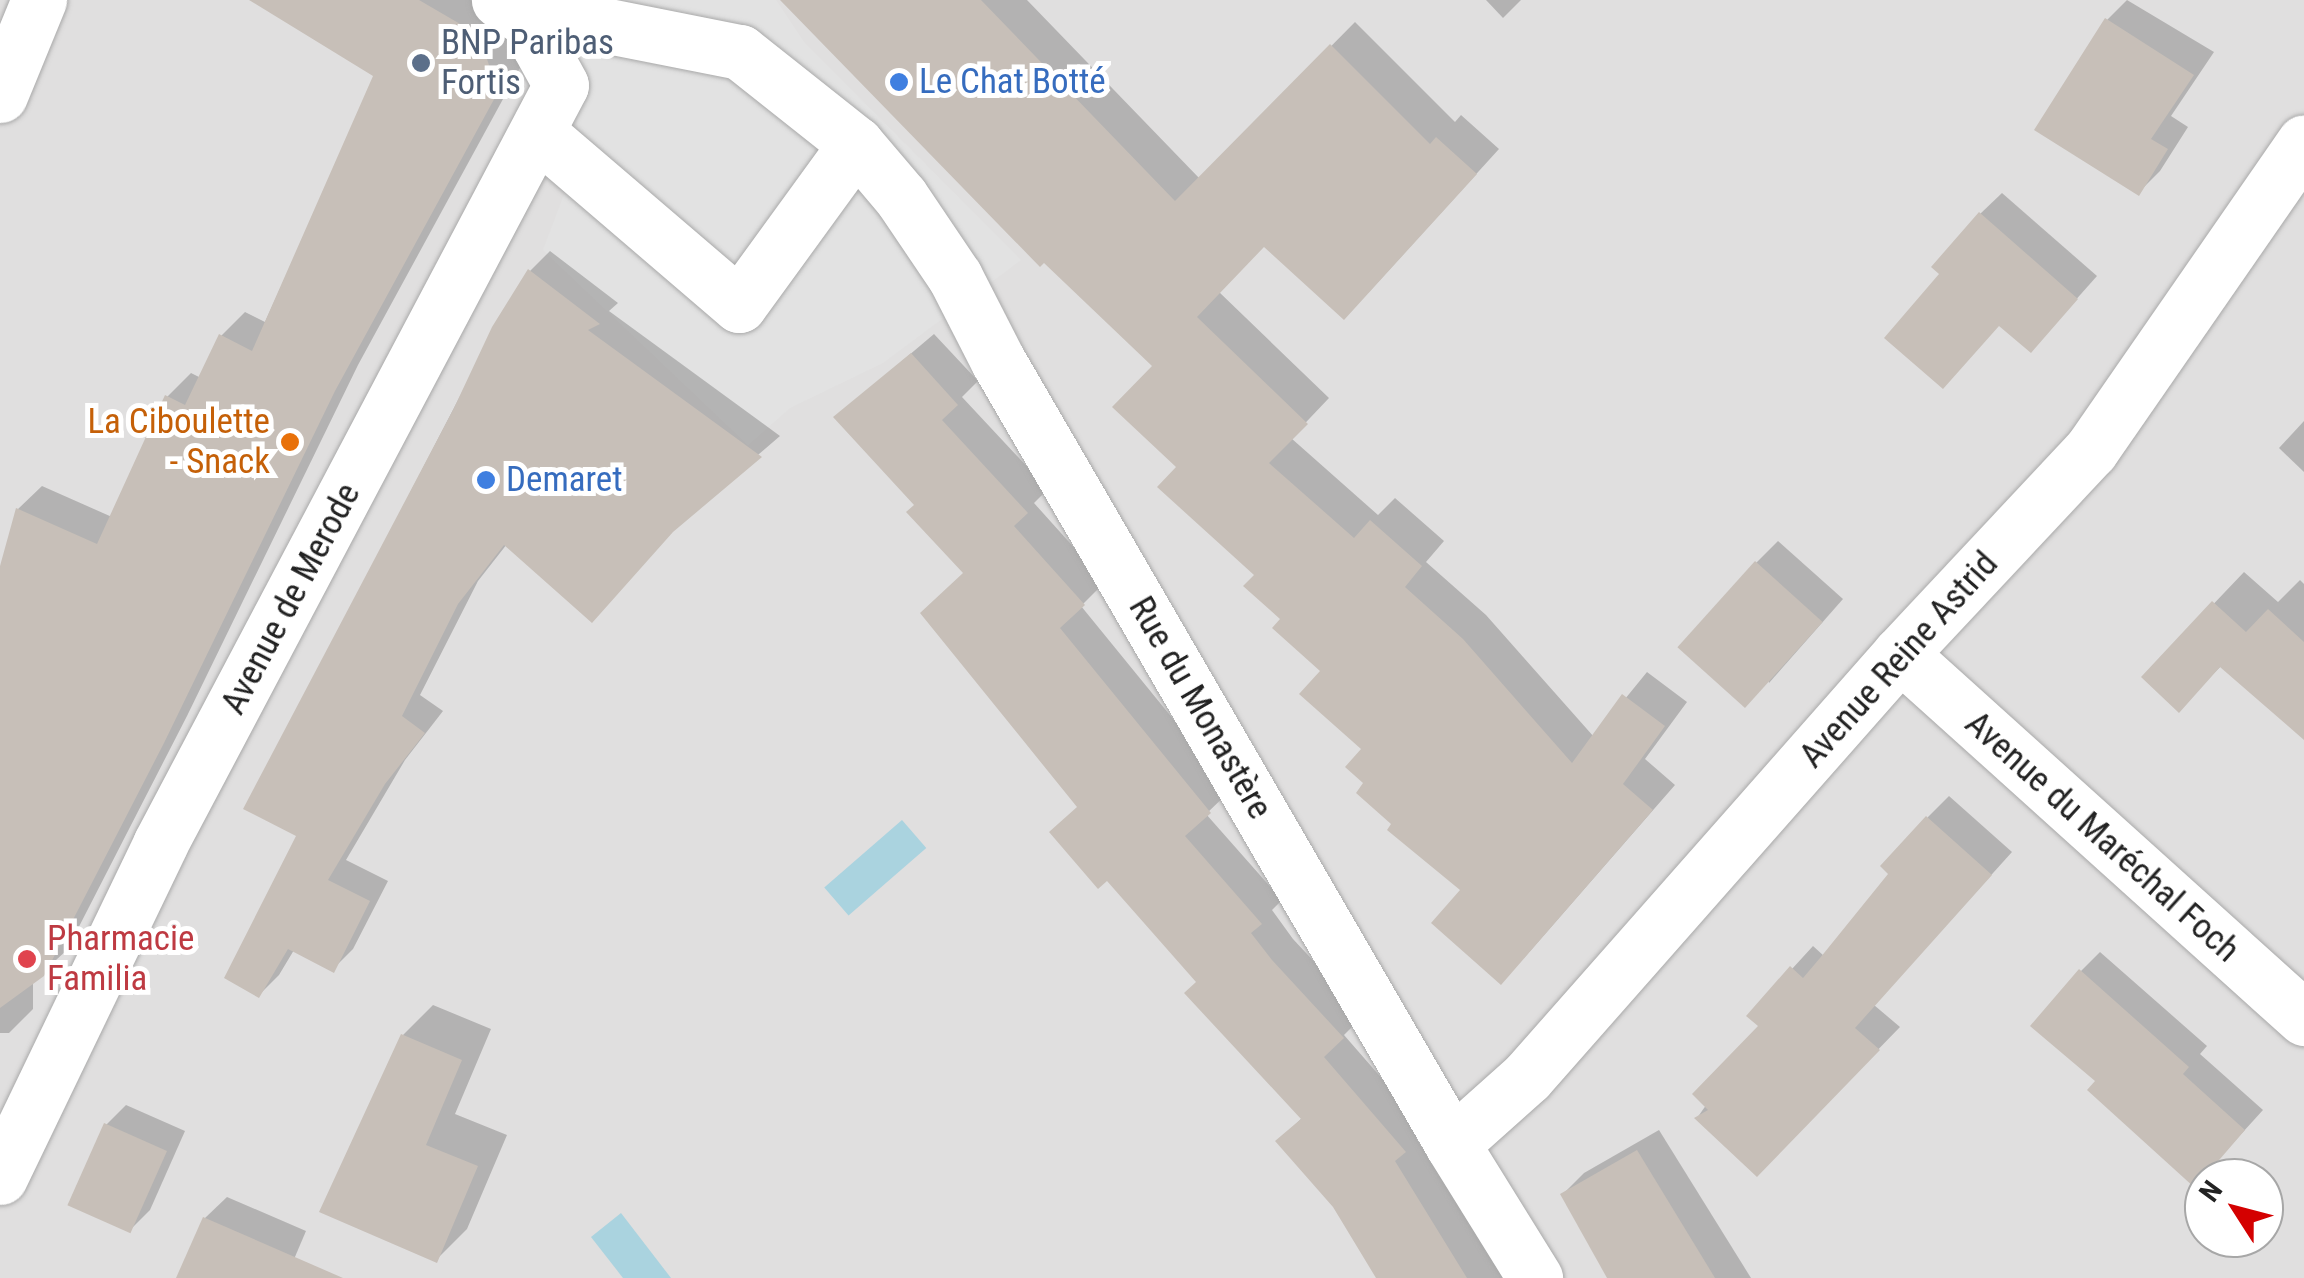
<!DOCTYPE html>
<html>
<head>
<meta charset="utf-8">
<style>
  body { margin:0 }
  #map { position:relative; width:2304px; height:1278px; overflow:hidden; background:#f2efe9; font-family:"Roboto Condensed",sans-serif }
  div>[style] { position:absolute }
  .residential>* { inset:0; background:#e0dfdf }
  .parking>* { inset:0; background:#e2e2e2 }
  .water>* { inset:0; background:#aad3df; transform-origin:0 0 }
  .shadow>* { inset:0; background:#0003 }
  .building>* { inset:0; background:#c7bfb8; transform-origin:0 0 }
  .roads { filter:drop-shadow(0 0 2px #a9a9a9) drop-shadow(0 0 2px #a9a9a9) }
  .minor>* { height:55px; margin:-27.5px; padding:0 27.5px; transform-origin:27.5px; border-radius:27.5px; background:#fff }
  .tertiary>* { height:55px; margin:-27.5px; padding:0 27.5px; transform-origin:27.5px; border-radius:27.5px; background:#fff }
  .dots>* { width:28px; height:28px; translate:-50% -50%; box-sizing:border-box; border:5px solid #fff; border-radius:50% }
  span { translate:-50% -50%; white-space:nowrap; text-align:center; line-height:1.15; -webkit-text-stroke:10px #fff; paint-order:stroke }
  .service-label { font-size:35px; color:#4e5e75 }
  .left { translate:0 -50%; text-align:left }
  .shop-label { font-size:35px; color:#366cbe }
  .food-label { font-size:35px; color:#c56008 }
  .right { translate:-100% -50%; text-align:right }
  .street-label { font-size:35px; color:#222 }
  .health-label { font-size:35px; color:#be3a42 }
  .north { position:absolute; left:2184px; top:1158px; width:100px; height:100px; box-sizing:border-box; background:#fff; border:2px solid #a7a7a7; border-radius:50%; rotate:306deg; font-size:28px; font-weight:700; line-height:40px; text-align:center; color:#222 }
  .north::after { content:''; display:block; margin:auto; width:35px; height:45px; background:#d40000; clip-path:polygon(50% 0,100% 100%,50% 72%,0 100%) }
</style>
</head>
<body>
<div id="map">
  <div class="residential">
    <div style="clip-path:polygon(evenodd,0 0,2304px 0,2304px 1278px,0 1278px,0 0,2204px 1178px,2264px 1178px,2264px 1238px,2204px 1238px,2204px 1178px)"></div>
  </div>
  <div class="parking">
    <div style="clip-path:polygon(565px 0,776px 0,804px 42px,1021px 260px,883px 363px,790px 408px,748px 445px,543px 250px,580px 152px)"></div>
  </div>
  <div class="water">
    <div style="left:902px;top:820px;width:37px;height:103px;rotate:49deg"></div>
    <div style="clip-path:polygon(621px 1213px,671px 1278px,623px 1278px,591px 1237px)"></div>
  </div>
  <div class="shadow">
    <div style="clip-path:polygon(256px 0,482px 0,502px 12px,521px 66px,358px 365px,187px 716px,67px 950px,33px 981px,33px 1009px,9px 1033px,0 1033px,0 576px,18px 509px,42px 486px,112px 517px,167px 397px,191px 373px,201px 378px,221px 336px,245px 312px,265px 322px,377px 75px)"></div>
    <div style="clip-path:polygon(787px 0,1027px 0,1200px 179px,1355px 22px,1455px 122px,1461px 115px,1499px 149px,1368px 293px,1264px 244px,1218px 291px,1329px 398px,1291px 438px,1378px 515px,1395px 498px,1444px 541px,1426px 562px,1486px 615px,1594px 737px,1647px 672px,1687px 702px,1645px 759px,1675px 785px,1524px 958px,1463px 890px,1394px 824px,1366px 782px,1364px 749px,1323px 671px,1179px 466px,1155px 366px)"></div>
    <div style="clip-path:polygon(1486px 0,1521px 0,1503px 18px)"></div>
    <div style="clip-path:polygon(2127px 0,2214px 52px,2171px 116px,2188px 127px,2160px 171px,2138px 193px,2107px 20px)"></div>
    <div style="clip-path:polygon(2002px 193px,2097px 276px,2031px 350px,1943px 274px,1980px 214px)"></div>
    <div style="clip-path:polygon(550px 251px,618px 303px,609px 311px,780px 436px,680px 522px,507px 544px,478px 581px,420px 695px,443px 711px,405px 760px,346px 860px,388px 881px,353px 949px,333px 969px,294px 950px,279px 975px,259px 995px,299px 834px,247px 808px,501px 317px,530px 271px)"></div>
    <div style="clip-path:polygon(934px 334px,978px 381px,962px 397px,1048px 489px,1034px 503px,1105px 582px,1081px 606px,1231px 790px,1206px 814px,1282px 900px,1272px 910px,1293px 939px,1364px 1015px,1344px 1035px,1426px 1129px,1416px 1138px,1506px 1278px,1379px 1278px,1335px 1206px,1278px 1141px,1303px 1117px,1079px 806px,966px 572px,917px 505px,836px 417px)"></div>
    <div style="clip-path:polygon(2304px 421px,2304px 472px,2279px 448px)"></div>
    <div style="clip-path:polygon(1778px 541px,1843px 599px,1769px 683px,1756px 563px)"></div>
    <div style="clip-path:polygon(2244px 572px,2278px 602px,2300px 580px,2304px 584px,2304px 737px,2222px 665px,2179px 709px,2144px 677px)"></div>
    <div style="clip-path:polygon(1949px 796px,2012px 852px,1874px 1005px,1900px 1027px,1757px 1174px,1697px 1118px,1762px 1026px,1750px 1015px,1813px 946px,1824px 956px,1892px 874px,1928px 817px)"></div>
    <div style="clip-path:polygon(2100px 952px,2207px 1046px,2200px 1054px,2263px 1110px,2213px 1165px,2098px 1081px,2081px 971px)"></div>
    <div style="clip-path:polygon(433px 1005px,491px 1029px,455px 1114px,507px 1135px,467px 1229px,436px 1260px,403px 1035px)"></div>
    <div style="clip-path:polygon(126px 1105px,185px 1131px,150px 1210px,130px 1230px,106px 1125px)"></div>
    <div style="clip-path:polygon(1659px 1130px,1751px 1278px,1610px 1278px,1563px 1194px,1584px 1173px)"></div>
    <div style="clip-path:polygon(227px 1197px,306px 1231px,286px 1278px,179px 1278px,205px 1218px)"></div>
  </div>
  <div class="building">
    <div style="clip-path:polygon(249px 0,419px 0,479px 35px,498px 92px,335px 391px,164px 743px,44px 976px,0 1008px,0 566px,16px 508px,97px 544px,165px 395px,185px 405px,219px 334px,252px 351px,373px 76px)"></div>
    <div style="clip-path:polygon(780px 0,981px 0,1175px 201px,1330px 44px,1430px 144px,1436px 137px,1477px 174px,1344px 320px,1264px 247px,1197px 317px,1308px 424px,1269px 463px,1354px 538px,1370px 520px,1422px 566px,1405px 587px,1463px 639px,1572px 763px,1622px 694px,1665px 726px,1623px 784px,1653px 810px,1501px 985px,1431px 923px,1460px 890px,1387px 830px,1391px 824px,1356px 793px,1363px 783px,1345px 767px,1361px 749px,1299px 694px,1320px 671px,1272px 628px,1280px 619px,1243px 586px,1254px 575px,1157px 487px,1176px 467px,1112px 407px,1152px 366px,1044px 263px,1040px 267px)"></div>
    <div style="clip-path:polygon(2105px 18px,2194px 75px,2151px 139px,2168px 149px,2139px 196px,2034px 130px)"></div>
    <div style="clip-path:polygon(1979px 212px,2078px 299px,2031px 353px,1999px 326px,1943px 389px,1884px 338px,1939px 274px,1931px 267px)"></div>
    <div style="clip-path:polygon(528px 269px,600px 324px,588px 330px,762px 457px,673px 532px,592px 623px,504px 545px,458px 604px,402px 716px,425px 733px,385px 784px,328px 880px,370px 901px,334px 973px,288px 949px,259px 998px,224px 978px,296px 836px,243px 809px,454px 408px,492px 327px)"></div>
    <div style="clip-path:polygon(911px 353px,958px 405px,942px 420px,1028px 513px,1014px 526px,1085px 605px,1060px 628px,1211px 813px,1185px 836px,1262px 924px,1251px 933px,1272px 960px,1344px 1038px,1324px 1057px,1406px 1152px,1395px 1161px,1467px 1278px,1376px 1278px,1333px 1207px,1275px 1141px,1301px 1119px,1184px 993px,1196px 982px,1107px 881px,1098px 889px,1049px 832px,1077px 807px,920px 613px,963px 573px,906px 512px,914px 505px,833px 417px)"></div>
    <div style="left:1755px;top:561px;width:91px;height:116px;rotate:42deg"></div>
    <div style="clip-path:polygon(2212px 601px,2246px 632px,2268px 609px,2304px 642px,2304px 740px,2220px 667px,2179px 713px,2141px 677px)"></div>
    <div style="clip-path:polygon(1926px 816px,1992px 875px,1855px 1028px,1880px 1050px,1757px 1177px,1694px 1118px,1708px 1110px,1692px 1094px,1758px 1026px,1746px 1016px,1790px 966px,1803px 978px,1820px 958px,1888px 874px,1880px 866px)"></div>
    <div style="clip-path:polygon(2079px 969px,2189px 1067px,2183px 1074px,2245px 1130px,2195px 1188px,2087px 1090px,2095px 1081px,2030px 1026px)"></div>
    <div style="clip-path:polygon(401px 1034px,462px 1060px,426px 1145px,478px 1166px,437px 1263px,319px 1212px)"></div>
    <div style="left:104px;top:1123px;width:69px;height:90px;rotate:24deg"></div>
    <div style="clip-path:polygon(1637px 1150px,1715px 1278px,1607px 1278px,1560px 1194px)"></div>
    <div style="clip-path:polygon(203px 1217px,343px 1278px,176px 1278px)"></div>
  </div>
  <div class="roads">
    <div class="minor">
      <div style="left:535px;top:25px;width:53px;rotate:-3.2deg"></div>
      <div style="left:588px;top:22px;width:155px;rotate:11.2deg"></div>
      <div style="left:740px;top:52px;width:148px;rotate:38.4deg"></div>
      <div style="left:856px;top:144px;width:199px;rotate:126deg"></div>
      <div style="left:739px;top:305px;width:265px;rotate:-139.4deg"></div>
      <div style="left:856px;top:144px;width:70px;rotate:49.7deg"></div>
      <div style="left:901px;top:197px;width:97px;rotate:56deg"></div>
      <div style="left:955px;top:277px;width:94px;rotate:62.9deg"></div>
      <div style="left:998px;top:361px;width:905px;rotate:59.89deg"></div>
      <div style="left:1452px;top:1144px;width:158px;rotate:58.2deg"></div>
      <div style="left:1900px;top:654px;width:544px;rotate:42.02deg"></div>
      <div style="left:1452px;top:1144px;width:101px;rotate:-41.8deg"></div>
      <div style="left:1527px;top:1077px;width:564px;rotate:-48.59deg"></div>
      <div style="left:1900px;top:654px;width:279px;rotate:-46.9deg"></div>
      <div style="left:2091px;top:450px;width:374px;rotate:-55.3deg"></div>
    </div>
    <div class="tertiary">
      <div style="left:0;top:95px;width:103px;rotate:-67.7deg"></div>
      <div style="left:0;top:1177px;width:369px;rotate:-64.3deg"></div>
      <div style="left:160px;top:844px;width:858px;rotate:-62.15deg"></div>
      <div style="left:561px;top:85px;width:46px;rotate:-118.8deg"></div>
      <div style="left:539px;top:45px;width:20px;rotate:-101deg"></div>
      <div style="left:535px;top:25px;width:44px;rotate:-145.2deg"></div>
    </div>
  </div>
  <div class="dots">
    <div style="left:421px;top:63px;background:#5c6f8a"></div>
    <div style="left:899px;top:82px;background:#3f7fe0"></div>
    <div style="left:290px;top:442px;background:#e8710a"></div>
    <div style="left:486px;top:480px;background:#3f7fe0"></div>
    <div style="left:27px;top:959px;background:#e0444e"></div>
  </div>
  <div class="service-label">
    <span class="left" style="left:441px;top:63px">BNP Paribas<br>Fortis</span>
  </div>
  <div class="shop-label">
    <span class="left" style="left:919px;top:82px">Le Chat Botté</span>
    <span class="left" style="left:506px;top:480px">Demaret</span>
  </div>
  <div class="food-label">
    <span class="right" style="left:270px;top:442px">La Ciboulette<br>- Snack</span>
  </div>
  <div class="street-label">
    <span style="left:291px;top:599px;rotate:-62deg">Avenue de Merode</span>
    <span style="left:1899px;top:660px;rotate:-48deg">Avenue Reine Astrid</span>
    <span style="left:1200px;top:708px;rotate:60deg">Rue du Monastère</span>
    <span style="left:2102px;top:837px;rotate:42deg">Avenue du Maréchal Foch</span>
  </div>
  <div class="health-label">
    <span class="left" style="left:47px;top:959px">Pharmacie<br>Familia</span>
  </div>
  <div class="north">N</div>
</div>
</body>
</html>
